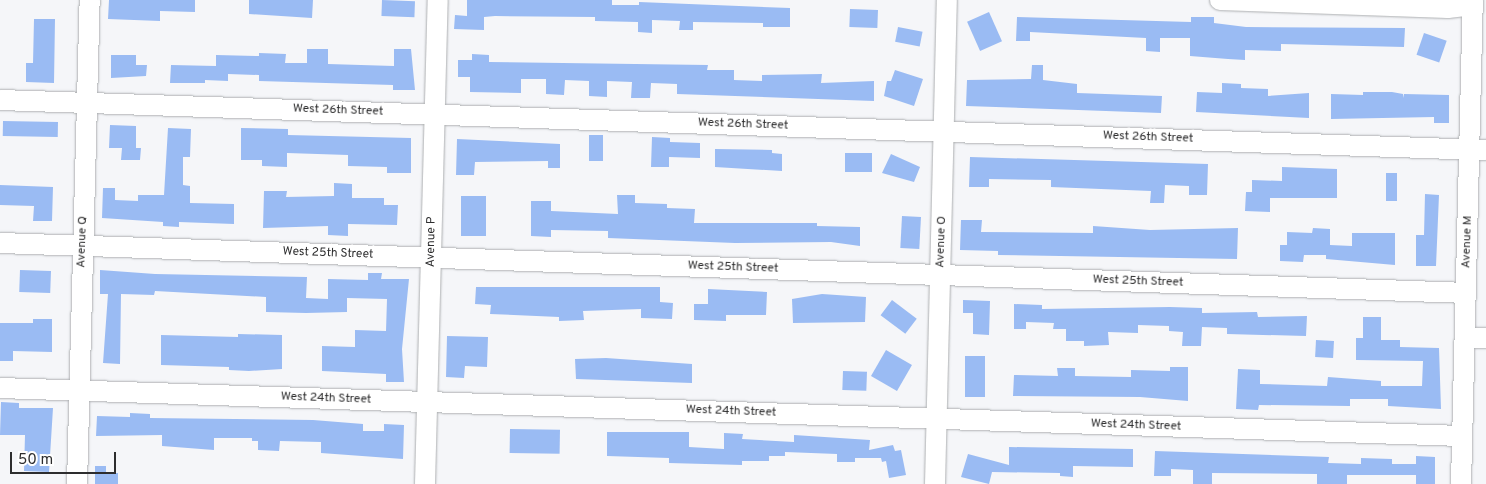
<!DOCTYPE html>
<html>
<head>
<meta charset="utf-8">
<style>
  body { margin:0 }
  #map { position:relative; width:1486px; height:484px; overflow:hidden; background:#f5f6f9; font-family:Overpass,sans-serif }
  div>[style] { position:absolute }
  .building>* { inset:0; background:#9abbf3; transform-origin:0 0 }
  .roads { filter:drop-shadow(0 0 1px #adafb1) drop-shadow(0 0 1px #adafb1) }
  .minor>* { height:20px; margin:-10px; padding:0 10px; transform-origin:10px; border-radius:10px; background:#fff }
  span { translate:-50% -50%; white-space:nowrap; text-align:center; line-height:1.15; -webkit-text-stroke:5px #fff; paint-order:stroke }
  .street-label { font-size:12px; color:#2d2d2e }
  .scale { position:absolute; left:10px; top:452px; width:106px; height:22px; box-sizing:border-box; border:2px solid #2d2d2e; border-top:0; padding-left:6px; font-size:15px; line-height:18px; white-space:nowrap; color:#2d2d2e; -webkit-text-stroke:4px #fff; paint-order:stroke }
</style>
</head>
<body>
<div id="map">
  <div class="building">
    <div style="clip-path:polygon(109px 0,195px 0,195px 12px,160px 11px,160px 21px,108px 19px)"></div>
    <div style="clip-path:polygon(249px 0,313px 0,312px 18px,249px 14px)"></div>
    <div style="left:382px;top:0;width:33px;height:16px;rotate:2deg"></div>
    <div style="clip-path:polygon(467px 0,612px 0,612px 5px,639px 5px,639px 2px,790px 8px,790px 27px,763px 27px,763px 23px,693px 22px,693px 30px,679px 30px,680px 21px,652px 20px,652px 33px,638px 32px,638px 22px,595px 21px,595px 17px,495px 16px,484px 17px,484px 30px,454px 29px,455px 15px,467px 16px)"></div>
    <div style="left:850px;top:9px;width:28px;height:18px;rotate:2deg"></div>
    <div style="left:989px;top:12px;width:32px;height:24px;rotate:66deg"></div>
    <div style="clip-path:polygon(1017px 17px,1191px 22px,1191px 17px,1214px 17px,1214px 23px,1246px 27px,1405px 28px,1404px 47px,1281px 44px,1281px 51px,1245px 50px,1245px 60px,1228px 59px,1190px 56px,1190px 38px,1160px 38px,1160px 52px,1146px 51px,1146px 38px,1030px 32px,1030px 41px,1016px 41px)"></div>
    <div style="clip-path:polygon(34px 19px,55px 19px,54px 83px,26px 82px,26px 63px,33px 63px)"></div>
    <div style="left:898px;top:27px;width:25px;height:15px;rotate:11deg"></div>
    <div style="left:1424px;top:33px;width:24px;height:23px;rotate:19deg"></div>
    <div style="clip-path:polygon(307px 49px,328px 49px,328px 64px,394px 66px,394px 49px,411px 49px,415px 90px,393px 90px,393px 85px,259px 81px,259px 75px,228px 74px,228px 81px,205px 80px,205px 83px,170px 83px,171px 65px,216px 66px,216px 55px,259px 56px,259px 53px,286px 54px,285px 63px,307px 63px)"></div>
    <div style="clip-path:polygon(472px 54px,489px 55px,489px 62px,708px 65px,707px 70px,734px 70px,734px 80px,762px 81px,762px 75px,822px 74px,821px 83px,874px 81px,874px 101px,677px 94px,677px 84px,651px 83px,650px 98px,631px 98px,632px 82px,607px 81px,607px 97px,589px 96px,589px 81px,565px 80px,564px 95px,546px 94px,546px 79px,521px 79px,521px 93px,470px 92px,470px 77px,458px 77px,458px 60px,472px 60px)"></div>
    <div style="clip-path:polygon(111px 55px,136px 55px,136px 65px,147px 65px,146px 76px,111px 78px)"></div>
    <div style="clip-path:polygon(1032px 65px,1043px 65px,1043px 80px,1077px 84px,1077px 93px,1162px 96px,1161px 113px,966px 106px,967px 80px,1031px 79px)"></div>
    <div style="clip-path:polygon(895px 70px,923px 79px,914px 106px,884px 96px,887px 81px,891px 81px)"></div>
    <div style="clip-path:polygon(1222px 83px,1241px 84px,1241px 88px,1268px 89px,1268px 96px,1309px 93px,1309px 118px,1196px 112px,1197px 92px,1222px 93px)"></div>
    <div style="clip-path:polygon(1363px 92px,1392px 92px,1403px 94px,1403px 98px,1404px 94px,1449px 95px,1449px 123px,1434px 123px,1434px 117px,1331px 119px,1331px 94px,1363px 95px)"></div>
    <div style="left:3px;top:121px;width:55px;height:15px;rotate:1deg"></div>
    <div style="clip-path:polygon(110px 125px,136px 126px,136px 148px,141px 148px,140px 160px,121px 160px,122px 148px,109px 148px)"></div>
    <div style="clip-path:polygon(168px 128px,191px 129px,190px 157px,183px 157px,183px 185px,190px 186px,190px 203px,234px 204px,234px 224px,179px 222px,179px 227px,163px 226px,163px 222px,102px 218px,103px 188px,115px 188px,115px 200px,138px 201px,138px 195px,164px 195px)"></div>
    <div style="clip-path:polygon(241px 128px,288px 129px,288px 135px,411px 138px,411px 173px,387px 173px,387px 167px,348px 166px,348px 155px,287px 153px,287px 167px,262px 166px,262px 160px,241px 160px)"></div>
    <div style="left:589px;top:135px;width:14px;height:26px"></div>
    <div style="clip-path:polygon(652px 137px,670px 138px,670px 142px,700px 143px,700px 158px,669px 157px,669px 167px,651px 167px)"></div>
    <div style="clip-path:polygon(457px 139px,560px 144px,560px 168px,548px 168px,548px 161px,475px 162px,474px 175px,456px 175px)"></div>
    <div style="clip-path:polygon(715px 149px,772px 150px,772px 153px,782px 154px,782px 171px,715px 167px)"></div>
    <div style="left:845px;top:153px;width:27px;height:19px"></div>
    <div style="clip-path:polygon(891px 154px,920px 167px,914px 182px,882px 173px)"></div>
    <div style="clip-path:polygon(970px 157px,1208px 164px,1207px 195px,1189px 195px,1189px 186px,1165px 185px,1164px 203px,1150px 203px,1151px 191px,1051px 187px,1051px 180px,989px 179px,989px 187px,969px 187px)"></div>
    <div style="clip-path:polygon(1282px 167px,1337px 169px,1337px 198px,1270px 198px,1270px 212px,1245px 211px,1246px 192px,1252px 192px,1252px 180px,1282px 181px)"></div>
    <div style="left:1386px;top:173px;width:11px;height:28px"></div>
    <div style="clip-path:polygon(334px 183px,352px 184px,352px 198px,384px 198px,384px 205px,398px 205px,397px 225px,348px 224px,348px 236px,328px 235px,328px 226px,263px 228px,264px 191px,287px 191px,286px 197px,334px 196px)"></div>
    <div style="clip-path:polygon(0 185px,53px 187px,52px 221px,33px 221px,34px 206px,0 205px)"></div>
    <div style="clip-path:polygon(1425px 194px,1439px 195px,1436px 266px,1416px 266px,1416px 235px,1424px 235px)"></div>
    <div style="clip-path:polygon(617px 195px,635px 195px,635px 203px,667px 204px,667px 208px,695px 209px,694px 223px,817px 223px,817px 226px,860px 227px,860px 246px,831px 242px,735px 243px,608px 238px,608px 231px,551px 230px,551px 237px,531px 236px,531px 201px,551px 201px,551px 211px,618px 214px)"></div>
    <div style="left:461px;top:196px;width:25px;height:40px"></div>
    <div style="left:902px;top:216px;width:19px;height:32px;rotate:3deg"></div>
    <div style="clip-path:polygon(961px 220px,982px 220px,981px 232px,1093px 233px,1093px 226px,1150px 230px,1238px 228px,1237px 259px,998px 255px,998px 251px,960px 250px)"></div>
    <div style="clip-path:polygon(1313px 228px,1330px 229px,1330px 245px,1352px 246px,1352px 233px,1395px 233px,1395px 265px,1326px 259px,1326px 255px,1304px 255px,1303px 262px,1280px 261px,1280px 245px,1287px 245px,1287px 232px,1312px 233px)"></div>
    <div style="left:20px;top:270px;width:31px;height:22px;rotate:2deg"></div>
    <div style="clip-path:polygon(100px 270px,155px 274px,307px 277px,306px 298px,328px 299px,328px 279px,368px 280px,368px 273px,382px 273px,381px 279px,409px 279px,402px 349px,404px 382px,386px 382px,386px 374px,322px 371px,322px 346px,355px 347px,355px 330px,386px 331px,387px 299px,347px 298px,347px 312px,306px 313px,266px 312px,266px 297px,155px 291px,154px 295px,121px 294px,120px 364px,103px 363px,108px 294px,100px 294px)"></div>
    <div style="clip-path:polygon(476px 287px,660px 287px,660px 302px,673px 303px,672px 319px,641px 318px,641px 309px,583px 311px,584px 320px,559px 321px,559px 317px,490px 314px,491px 305px,475px 304px)"></div>
    <div style="clip-path:polygon(708px 289px,767px 292px,766px 315px,726px 315px,726px 321px,694px 320px,694px 304px,708px 304px)"></div>
    <div style="clip-path:polygon(822px 294px,866px 297px,865px 322px,793px 323px,792px 299px)"></div>
    <div style="left:892px;top:300px;width:31px;height:19px;rotate:37deg"></div>
    <div style="clip-path:polygon(963px 300px,990px 301px,989px 335px,973px 334px,973px 313px,963px 313px)"></div>
    <div style="clip-path:polygon(1014px 304px,1042px 305px,1042px 309px,1170px 307px,1202px 308px,1202px 313px,1257px 312px,1258px 317px,1307px 316px,1306px 336px,1227px 334px,1227px 328px,1202px 327px,1201px 346px,1182px 346px,1183px 332px,1169px 331px,1169px 326px,1138px 325px,1138px 333px,1108px 332px,1109px 345px,1084px 346px,1084px 341px,1066px 341px,1066px 329px,1053px 329px,1054px 323px,1026px 322px,1026px 329px,1014px 329px)"></div>
    <div style="clip-path:polygon(1363px 317px,1381px 317px,1381px 340px,1400px 340px,1400px 347px,1439px 348px,1441px 409px,1388px 406px,1388px 399px,1350px 399px,1350px 406px,1259px 405px,1258px 410px,1236px 409px,1238px 369px,1260px 370px,1260px 384px,1327px 386px,1328px 377px,1381px 381px,1381px 386px,1422px 386px,1423px 361px,1356px 360px,1356px 338px,1363px 338px)"></div>
    <div style="clip-path:polygon(33px 319px,52px 319px,52px 352px,13px 351px,13px 361px,0 361px,0 323px,33px 323px)"></div>
    <div style="clip-path:polygon(238px 334px,282px 335px,282px 369px,249px 371px,229px 370px,229px 367px,161px 365px,161px 335px,238px 337px)"></div>
    <div style="clip-path:polygon(447px 336px,488px 337px,487px 367px,465px 366px,464px 378px,446px 377px)"></div>
    <div style="left:1316px;top:340px;width:18px;height:17px;rotate:3deg"></div>
    <div style="left:886px;top:350px;width:30px;height:30px;rotate:30deg"></div>
    <div style="left:965px;top:356px;width:20px;height:41px"></div>
    <div style="clip-path:polygon(606px 358px,692px 364px,692px 383px,576px 379px,575px 359px)"></div>
    <div style="clip-path:polygon(1170px 367px,1188px 367px,1188px 401px,1140px 397px,1013px 396px,1014px 375px,1058px 376px,1057px 368px,1075px 368px,1075px 376px,1131px 377px,1131px 370px,1170px 371px)"></div>
    <div style="left:843px;top:371px;width:24px;height:19px;rotate:2deg"></div>
    <div style="clip-path:polygon(1px 402px,19px 403px,19px 408px,53px 408px,49px 472px,24px 471px,25px 435px,0 435px)"></div>
    <div style="clip-path:polygon(130px 413px,150px 414px,150px 418px,313px 420px,363px 424px,363px 431px,384px 431px,384px 424px,404px 425px,403px 459px,321px 453px,321px 442px,280px 441px,279px 451px,258px 450px,258px 441px,252px 441px,252px 438px,214px 438px,214px 450px,162px 446px,162px 435px,96px 436px,97px 416px,130px 417px)"></div>
    <div style="left:510px;top:429px;width:50px;height:24px;rotate:1deg"></div>
    <div style="clip-path:polygon(607px 432px,689px 432px,689px 447px,724px 449px,724px 433px,743px 434px,742px 439px,794px 442px,794px 435px,870px 440px,869px 450px,893px 445px,895px 451px,901px 450px,906px 475px,889px 478px,886px 461px,882px 462px,881px 458px,855px 458px,855px 462px,837px 462px,837px 454px,785px 452px,785px 456px,769px 456px,769px 461px,742px 461px,742px 465px,669px 463px,669px 458px,607px 456px)"></div>
    <div style="clip-path:polygon(1009px 447px,1133px 449px,1133px 467px,1073px 466px,1073px 477px,1060px 476px,1060px 473px,992px 472px,989px 484px,961px 477px,968px 454px,1009px 465px)"></div>
    <div style="clip-path:polygon(1155px 451px,1329px 457px,1328px 463px,1361px 464px,1361px 458px,1392px 459px,1392px 464px,1416px 464px,1416px 456px,1435px 457px,1435px 484px,1416px 484px,1416px 475px,1347px 475px,1347px 484px,1317px 484px,1317px 474px,1212px 473px,1212px 484px,1193px 484px,1193px 470px,1171px 469px,1171px 476px,1154px 476px)"></div>
    <div style="clip-path:polygon(95px 466px,106px 466px,106px 473px,118px 473px,118px 484px,95px 484px)"></div>
  </div>
  <div class="roads">
    <div class="minor">
      <div style="left:1220px;top:0;width:228px;rotate:2deg"></div>
      <div style="left:1448px;top:8px;width:25px;rotate:-7deg"></div>
      <div style="left:0;top:100px;width:1487px;rotate:1.93deg"></div>
      <div style="left:0;top:243px;width:1467px;rotate:1.95deg"></div>
      <div style="left:1465px;top:338px;width:21px"></div>
      <div style="left:0;top:388px;width:1463px;rotate:1.88deg"></div>
      <div style="left:77px;top:484px;width:484px;rotate:-88.5deg"></div>
      <div style="left:425px;top:484px;width:484px;rotate:-88.5deg"></div>
      <div style="left:935px;top:484px;width:484px;rotate:-88.6deg"></div>
      <div style="left:1461px;top:484px;width:484px;rotate:-88.6deg"></div>
    </div>
  </div>
  <div class="street-label">
    <span style="left:338px;top:111px;rotate:2deg">West 26th Street</span>
    <span style="left:743px;top:125px;rotate:2deg">West 26th Street</span>
    <span style="left:1148px;top:138px;rotate:2deg">West 26th Street</span>
    <span style="left:83px;top:242px;rotate:-88deg">Avenue Q</span>
    <span style="left:432px;top:242px;rotate:-89deg">Avenue P</span>
    <span style="left:942px;top:242px;rotate:-88deg">Avenue O</span>
    <span style="left:1468px;top:242px;rotate:-88deg">Avenue M</span>
    <span style="left:328px;top:254px;rotate:2deg">West 25th Street</span>
    <span style="left:733px;top:268px;rotate:2deg">West 25th Street</span>
    <span style="left:1138px;top:282px;rotate:2deg">West 25th Street</span>
    <span style="left:326px;top:399px;rotate:2deg">West 24th Street</span>
    <span style="left:731px;top:412px;rotate:2deg">West 24th Street</span>
    <span style="left:1136px;top:426px;rotate:2deg">West 24th Street</span>
  </div>
  <div class="scale">50 m</div>
</div>
</body>
</html>
